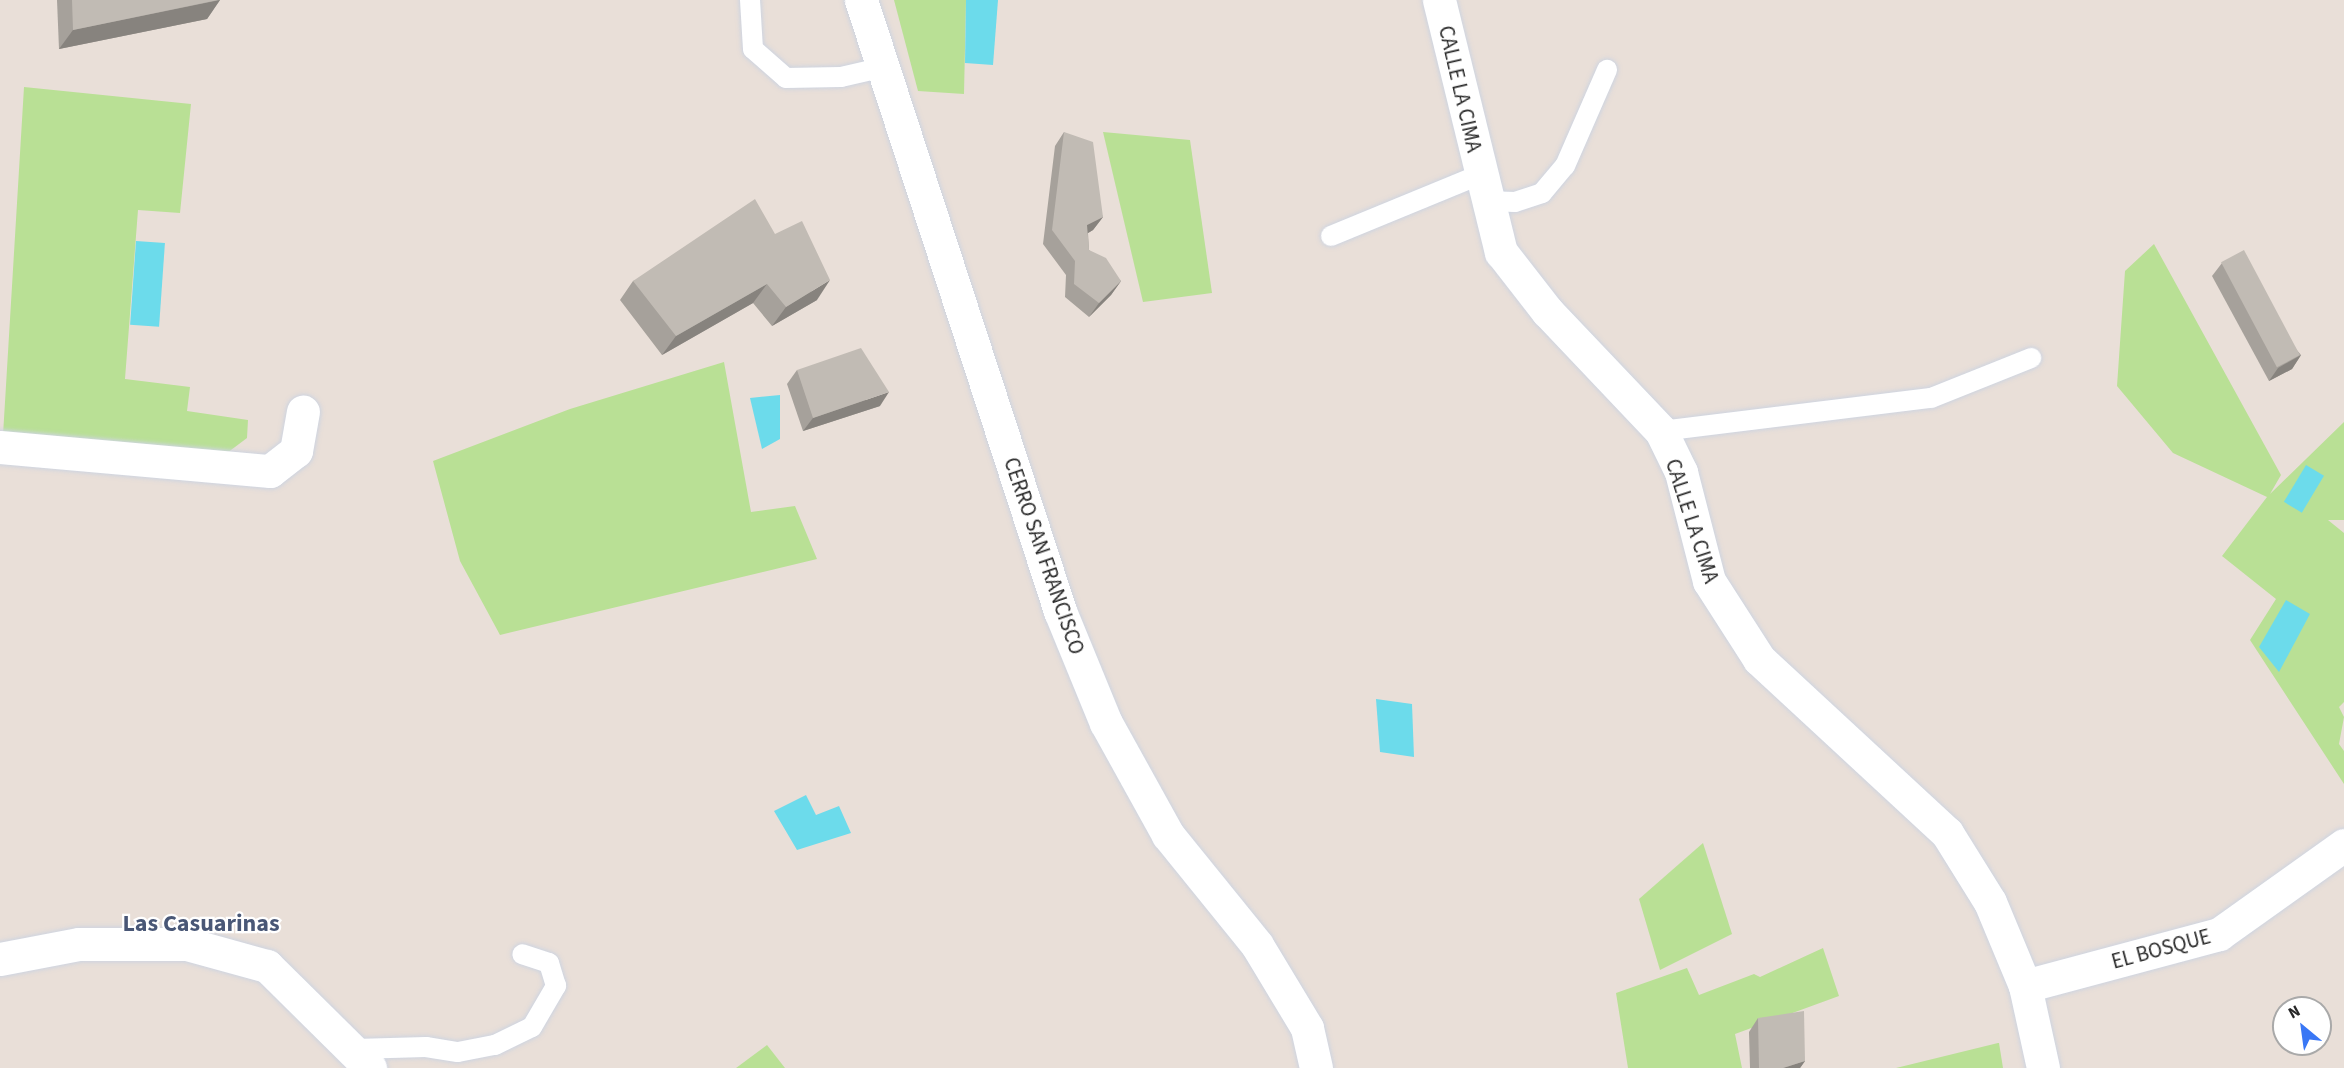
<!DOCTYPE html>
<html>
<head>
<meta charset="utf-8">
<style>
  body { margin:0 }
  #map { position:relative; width:2344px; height:1068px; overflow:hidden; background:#e9dfd8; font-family:"Source Sans 3",sans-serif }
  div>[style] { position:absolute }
  .green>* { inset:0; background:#b9e095 }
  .water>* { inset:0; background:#6cdbeb; transform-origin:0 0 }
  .roads { filter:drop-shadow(0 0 2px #ced4e0) drop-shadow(0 0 2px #ced4e0) }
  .lane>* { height:20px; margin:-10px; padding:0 10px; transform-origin:10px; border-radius:10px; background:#fff }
  .street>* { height:33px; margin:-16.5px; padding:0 16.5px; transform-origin:16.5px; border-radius:16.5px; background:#fff }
  .secondary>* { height:33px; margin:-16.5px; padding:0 16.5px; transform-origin:16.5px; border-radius:16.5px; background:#fff }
  .wall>* { inset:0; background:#a6a19b }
  .shaded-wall>* { inset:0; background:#87837e }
  .building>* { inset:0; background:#c1bbb4; transform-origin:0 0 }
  span { translate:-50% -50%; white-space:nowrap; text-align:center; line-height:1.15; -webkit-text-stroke:4.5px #fff; paint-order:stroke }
  .street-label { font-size:21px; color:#272727 }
  .quarter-label { font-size:24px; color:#495776; font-weight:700 }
  .north { position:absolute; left:2272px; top:996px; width:60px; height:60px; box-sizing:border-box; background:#fff; border:2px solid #a9a9a9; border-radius:50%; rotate:331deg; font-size:16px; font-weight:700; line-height:24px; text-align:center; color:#272727 }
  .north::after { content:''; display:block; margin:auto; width:21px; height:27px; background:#3977f5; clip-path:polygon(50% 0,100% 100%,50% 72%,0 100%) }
</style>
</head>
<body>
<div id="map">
  <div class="green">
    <div style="clip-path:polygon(894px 0,966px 0,964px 94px,918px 91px)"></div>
    <div style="clip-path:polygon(24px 87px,191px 104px,180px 213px,138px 210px,125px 379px,190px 387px,187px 411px,248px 420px,247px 438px,227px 453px,3px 435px)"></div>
    <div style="clip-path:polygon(1103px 132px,1190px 140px,1212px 293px,1143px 302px)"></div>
    <div style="clip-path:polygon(2154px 244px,2281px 475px,2270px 494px,2344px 422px,2344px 520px,2328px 520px,2344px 533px,2344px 702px,2339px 707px,2344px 717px,2339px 744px,2344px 751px,2344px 784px,2250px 640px,2276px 599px,2222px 556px,2267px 497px,2173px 453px,2117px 386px,2125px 271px)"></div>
    <div style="clip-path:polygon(724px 362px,751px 512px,795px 506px,817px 559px,500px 635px,460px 561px,433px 461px,570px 409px)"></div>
    <div style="clip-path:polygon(1703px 843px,1732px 934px,1660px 970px,1639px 899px)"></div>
    <div style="clip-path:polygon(1823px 948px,1839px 996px,1735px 1034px,1742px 1068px,1628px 1068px,1616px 993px,1687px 968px,1699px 995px,1754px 974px,1760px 977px)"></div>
    <div style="clip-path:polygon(1999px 1043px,2003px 1068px,1896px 1068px,1998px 1043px)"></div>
    <div style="clip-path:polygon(767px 1045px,785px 1068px,736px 1068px)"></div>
  </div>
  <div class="water">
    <div style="clip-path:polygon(966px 0,998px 0,993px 65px,965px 63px)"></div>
    <div style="left:136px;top:241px;width:29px;height:84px;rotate:4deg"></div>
    <div style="clip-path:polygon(780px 395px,780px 439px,762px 449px,750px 398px)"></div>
    <div style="left:2306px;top:465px;width:21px;height:43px;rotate:31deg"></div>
    <div style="clip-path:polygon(2286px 600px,2310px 614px,2279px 672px,2259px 647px)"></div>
    <div style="clip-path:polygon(1376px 699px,1412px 704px,1414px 757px,1380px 752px)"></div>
    <div style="clip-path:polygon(806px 795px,816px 815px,839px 806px,851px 833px,797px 850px,774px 811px)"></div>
  </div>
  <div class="roads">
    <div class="lane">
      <div style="left:750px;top:0;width:49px;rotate:86.5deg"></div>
      <div style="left:753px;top:49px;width:44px;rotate:41.3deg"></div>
      <div style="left:786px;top:78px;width:55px;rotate:-1deg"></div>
      <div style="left:841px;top:77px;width:39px;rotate:-13deg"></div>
      <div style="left:1486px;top:201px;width:29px;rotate:2deg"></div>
      <div style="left:1515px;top:202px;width:28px;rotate:-18deg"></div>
      <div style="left:1542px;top:193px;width:35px;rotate:-50deg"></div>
      <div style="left:1565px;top:166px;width:105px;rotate:-66.4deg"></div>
      <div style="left:1331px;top:236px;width:160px;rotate:-22.4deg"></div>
      <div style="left:1661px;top:431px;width:272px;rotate:-7deg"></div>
      <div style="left:1931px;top:398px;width:108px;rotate:-21.8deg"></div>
      <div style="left:355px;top:1049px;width:71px;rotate:-1.6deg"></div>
      <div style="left:426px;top:1047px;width:32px;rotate:9deg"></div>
      <div style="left:458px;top:1052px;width:38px;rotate:-11deg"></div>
      <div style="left:495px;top:1045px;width:41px;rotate:-25.9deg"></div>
      <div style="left:532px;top:1027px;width:48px;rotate:-59.7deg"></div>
      <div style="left:556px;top:986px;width:24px;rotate:-107deg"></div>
      <div style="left:549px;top:963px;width:28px;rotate:-162deg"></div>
    </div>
    <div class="street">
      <div style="left:0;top:447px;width:271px;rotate:5.1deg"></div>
      <div style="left:270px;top:471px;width:33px;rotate:-38deg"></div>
      <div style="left:296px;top:451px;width:40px;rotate:-80deg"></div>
      <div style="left:2025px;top:986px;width:201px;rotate:-15deg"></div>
      <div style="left:2219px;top:934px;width:153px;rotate:-35.5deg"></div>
    </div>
    <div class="secondary">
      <div style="left:861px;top:0;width:643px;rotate:71.96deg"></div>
      <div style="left:1060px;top:611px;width:121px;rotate:67.7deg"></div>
      <div style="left:1106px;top:723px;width:128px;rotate:61deg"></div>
      <div style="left:1168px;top:835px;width:141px;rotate:51deg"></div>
      <div style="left:1257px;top:945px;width:97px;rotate:58.9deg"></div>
      <div style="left:1307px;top:1028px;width:41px;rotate:77.3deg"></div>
      <div style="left:1439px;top:0;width:260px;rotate:76.2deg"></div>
      <div style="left:1501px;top:252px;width:75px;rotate:52.1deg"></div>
      <div style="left:1547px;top:311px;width:166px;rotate:46.5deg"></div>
      <div style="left:1661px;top:431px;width:46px;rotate:64deg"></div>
      <div style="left:1681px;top:472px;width:113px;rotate:75.6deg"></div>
      <div style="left:1709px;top:581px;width:93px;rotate:57.3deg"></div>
      <div style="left:1759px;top:659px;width:256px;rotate:42.8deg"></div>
      <div style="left:1947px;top:833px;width:81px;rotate:58.1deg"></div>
      <div style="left:1990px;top:902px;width:91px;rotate:67.4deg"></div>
      <div style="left:2025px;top:986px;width:84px;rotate:77.6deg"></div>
      <div style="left:0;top:959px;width:80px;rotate:-10.8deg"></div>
      <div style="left:79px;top:944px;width:108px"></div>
      <div style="left:187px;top:944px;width:83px;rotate:15.4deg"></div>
      <div style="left:267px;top:966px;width:145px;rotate:44.7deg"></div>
    </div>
  </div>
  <div class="wall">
    <div style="clip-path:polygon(57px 0,220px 0,207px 19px,59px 49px)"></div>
    <div style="clip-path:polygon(1064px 132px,1103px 217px,1093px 230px,1088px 233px,1089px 250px,1121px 281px,1111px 295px,1089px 317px,1065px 297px,1066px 275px,1043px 244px,1055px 146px)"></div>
    <div style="clip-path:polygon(775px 234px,817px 300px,772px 326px,753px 303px,662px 355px,620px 300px,633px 281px)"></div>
    <div style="clip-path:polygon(2222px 263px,2301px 355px,2292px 369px,2269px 381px,2212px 276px)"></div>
    <div style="clip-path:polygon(797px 370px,880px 406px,803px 431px,787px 384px)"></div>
    <div style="clip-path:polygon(1758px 1018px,1805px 1061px,1800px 1068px,1750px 1068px,1749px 1032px)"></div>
  </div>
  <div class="shaded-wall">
    <div style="clip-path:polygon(220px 0,207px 19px,59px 49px,73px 30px)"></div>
    <div style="clip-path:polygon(1103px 217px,1093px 230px,1078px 239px,1087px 225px)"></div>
    <div style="clip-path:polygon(830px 280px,817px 300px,772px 326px,786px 307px)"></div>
    <div style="clip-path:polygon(1121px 281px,1111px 295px,1089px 317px,1099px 303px)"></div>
    <div style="clip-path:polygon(767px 284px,753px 303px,662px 355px,676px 336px)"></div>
    <div style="clip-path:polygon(2301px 355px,2292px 369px,2269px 381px,2278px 368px)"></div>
    <div style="clip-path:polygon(889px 392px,880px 406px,803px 431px,813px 418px)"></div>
    <div style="clip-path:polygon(1805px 1061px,1800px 1068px,1783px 1068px)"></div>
  </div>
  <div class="building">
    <div style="clip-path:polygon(72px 0,218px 0,73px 30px)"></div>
    <div style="clip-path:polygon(1064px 132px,1093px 142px,1103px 217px,1087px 225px,1089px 250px,1106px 258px,1121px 281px,1099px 303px,1074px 284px,1075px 261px,1052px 230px)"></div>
    <div style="clip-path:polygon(755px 199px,775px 234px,802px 221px,830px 280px,786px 307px,767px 284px,676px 336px,633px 281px)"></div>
    <div style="left:2244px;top:250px;width:119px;height:26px;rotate:62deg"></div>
    <div style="clip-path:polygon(861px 348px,889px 392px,813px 418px,797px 370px)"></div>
    <div style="clip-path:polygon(1804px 1011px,1805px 1061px,1783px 1068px,1759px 1068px,1758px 1018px)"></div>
  </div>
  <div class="street-label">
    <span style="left:1460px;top:89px;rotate:77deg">CALLE LA CIMA</span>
    <span style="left:1692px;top:521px;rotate:72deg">CALLE LA CIMA</span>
    <span style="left:1044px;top:556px;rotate:71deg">CERRO SAN FRANCISCO</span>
    <span style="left:2161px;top:949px;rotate:-15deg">EL BOSQUE</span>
  </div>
  <div class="quarter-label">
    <span style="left:201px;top:924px">Las Casuarinas</span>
  </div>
  <div class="north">N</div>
</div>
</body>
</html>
